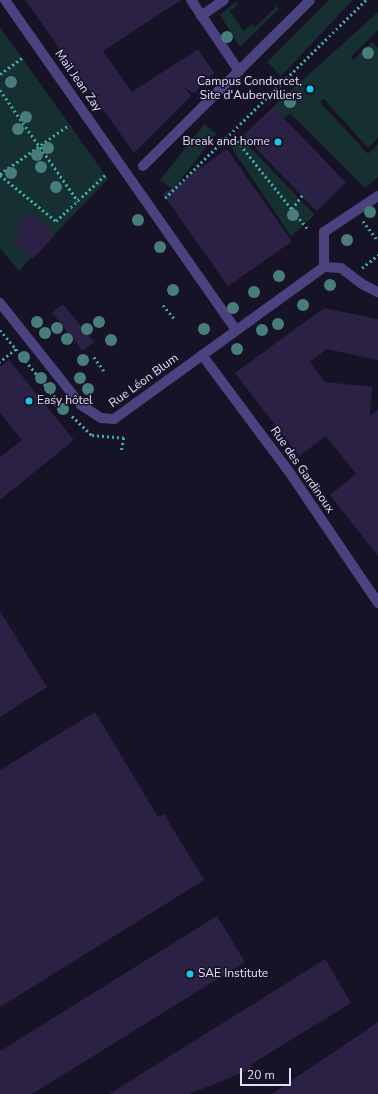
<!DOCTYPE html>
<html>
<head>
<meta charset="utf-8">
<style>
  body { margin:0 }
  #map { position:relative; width:378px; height:1094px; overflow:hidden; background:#171326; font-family:"Nunito Sans",sans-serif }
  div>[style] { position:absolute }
  .green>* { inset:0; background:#162f30; transform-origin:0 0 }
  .building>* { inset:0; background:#2b2145; transform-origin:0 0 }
  .path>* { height:2.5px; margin-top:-1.25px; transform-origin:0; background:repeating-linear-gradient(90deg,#3facac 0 2px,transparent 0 5px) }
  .minor>* { height:10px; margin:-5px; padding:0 5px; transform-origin:5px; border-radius:5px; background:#4a4380 }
  .trees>* { width:12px; height:12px; margin:-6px; border-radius:50%; background:#487d7b }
  .dots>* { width:11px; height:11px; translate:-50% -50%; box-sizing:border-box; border:2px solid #171326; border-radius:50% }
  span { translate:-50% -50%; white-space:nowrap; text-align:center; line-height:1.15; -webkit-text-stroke:3px #171326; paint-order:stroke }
  .street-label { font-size:12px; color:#e2dcfb }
  .poi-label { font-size:12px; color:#e2dcfb }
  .right { translate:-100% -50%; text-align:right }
  .left { translate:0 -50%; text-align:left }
  .scale { position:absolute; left:240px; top:1068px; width:51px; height:18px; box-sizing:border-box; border:2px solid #e2dcfb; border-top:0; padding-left:5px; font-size:12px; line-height:14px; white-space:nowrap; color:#e2dcfb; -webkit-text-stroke:3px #171326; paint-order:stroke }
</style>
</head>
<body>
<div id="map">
  <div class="green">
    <div style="clip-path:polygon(329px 0,353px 0,281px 76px,267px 62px)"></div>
    <div style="clip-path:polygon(236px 1px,238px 5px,230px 11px,243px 31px,252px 24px,255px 27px,277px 6px,279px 9px,240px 47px,220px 15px)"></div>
    <div style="clip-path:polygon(378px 12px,378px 30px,351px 57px,353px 60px,372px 42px,378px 48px,378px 138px,368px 148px,324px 99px,320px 102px,368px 154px,378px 144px,378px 177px,365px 188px,290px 113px,283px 119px,273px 107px)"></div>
    <div style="clip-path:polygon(0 27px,108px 179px,19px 271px,0 248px)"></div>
    <div style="left:204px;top:124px;width:16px;height:71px;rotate:38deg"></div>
    <div style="clip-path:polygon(241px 138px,315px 215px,291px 236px,231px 147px)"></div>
  </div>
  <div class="building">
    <div style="clip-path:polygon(25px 0,181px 0,103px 51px,132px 92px,198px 49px,214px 73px,194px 93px,185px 88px,191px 96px,134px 153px)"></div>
    <div style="left:273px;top:107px;width:105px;height:41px;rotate:46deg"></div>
    <div style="left:227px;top:149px;width:113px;height:78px;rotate:55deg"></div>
    <div style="clip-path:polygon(29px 212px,55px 235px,33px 259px,13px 240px,21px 231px,16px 227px)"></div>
    <div style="left:63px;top:304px;width:49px;height:14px;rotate:51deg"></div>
    <div style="clip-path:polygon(324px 308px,378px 319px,378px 360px,327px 349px,310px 362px,325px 382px,372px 387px,370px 416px,378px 410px,378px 556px,330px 495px,356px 474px,326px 436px,299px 456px,235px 373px)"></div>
    <div style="clip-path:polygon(9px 360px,74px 440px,0 500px,0 457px,22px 440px,0 413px,0 367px)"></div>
    <div style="clip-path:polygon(0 611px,47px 687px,0 717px)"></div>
    <div style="clip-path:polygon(95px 712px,158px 817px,164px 814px,204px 880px,0 1007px,0 770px)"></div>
    <div style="clip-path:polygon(217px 916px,245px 962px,32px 1094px,0 1094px,0 1051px)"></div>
    <div style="clip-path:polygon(325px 959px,351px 1003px,250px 1065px,252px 1069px,189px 1094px,109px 1094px)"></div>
    <div style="clip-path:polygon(378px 1022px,378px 1094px,272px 1094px)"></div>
  </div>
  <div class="path">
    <div style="left:0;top:74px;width:27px;rotate:-36deg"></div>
    <div style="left:0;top:90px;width:136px;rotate:54.9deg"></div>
    <div style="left:234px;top:137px;width:118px;rotate:51.2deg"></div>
    <div style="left:0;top:174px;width:85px;rotate:-35.4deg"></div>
    <div style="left:0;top:175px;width:72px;rotate:39.4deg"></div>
    <div style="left:56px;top:221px;width:67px;rotate:-43.2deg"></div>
    <div style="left:165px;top:198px;width:282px;rotate:-44.6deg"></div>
    <div style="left:292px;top:209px;width:17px;rotate:-54deg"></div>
    <div style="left:363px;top:221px;width:25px;rotate:53deg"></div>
    <div style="left:362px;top:268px;width:21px;rotate:-39deg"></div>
    <div style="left:163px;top:305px;width:17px;rotate:50deg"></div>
    <div style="left:0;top:330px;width:25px;rotate:50deg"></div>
    <div style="left:16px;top:349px;width:21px;rotate:141deg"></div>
    <div style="left:16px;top:349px;width:62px;rotate:50.9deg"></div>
    <div style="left:94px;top:357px;width:17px;rotate:54deg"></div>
    <div style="left:72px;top:416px;width:28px;rotate:44deg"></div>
    <div style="left:92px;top:435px;width:32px;rotate:5deg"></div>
    <div style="left:124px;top:438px;width:15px;rotate:101deg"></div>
  </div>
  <div class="minor">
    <div style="left:5px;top:0;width:403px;rotate:55deg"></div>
    <div style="left:191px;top:0;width:86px;rotate:55.9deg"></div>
    <div style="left:201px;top:16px;width:28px;rotate:-35deg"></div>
    <div style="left:143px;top:166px;width:235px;rotate:-44.8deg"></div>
    <div style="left:324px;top:267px;width:35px;rotate:-90deg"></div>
    <div style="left:324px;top:232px;width:65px;rotate:-33.7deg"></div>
    <div style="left:0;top:303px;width:130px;rotate:51.5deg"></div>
    <div style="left:81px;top:405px;width:24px;rotate:33deg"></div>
    <div style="left:101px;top:418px;width:13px;rotate:4deg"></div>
    <div style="left:114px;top:419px;width:259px;rotate:-35.9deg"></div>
    <div style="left:324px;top:267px;width:17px;rotate:3deg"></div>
    <div style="left:341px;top:268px;width:26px;rotate:37deg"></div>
    <div style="left:362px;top:284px;width:18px;rotate:27deg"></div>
    <div style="left:202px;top:355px;width:147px;rotate:53.3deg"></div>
    <div style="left:290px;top:473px;width:157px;rotate:55.9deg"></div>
  </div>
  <div class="trees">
    <div style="left:227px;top:37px"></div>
    <div style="left:368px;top:53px"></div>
    <div style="left:11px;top:82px"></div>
    <div style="left:290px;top:102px"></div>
    <div style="left:26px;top:117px"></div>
    <div style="left:18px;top:129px"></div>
    <div style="left:48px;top:148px"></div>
    <div style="left:37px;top:155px"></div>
    <div style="left:41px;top:167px"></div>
    <div style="left:11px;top:173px"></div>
    <div style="left:56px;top:187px"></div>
    <div style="left:370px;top:212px"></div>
    <div style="left:293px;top:215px"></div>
    <div style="left:138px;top:220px"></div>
    <div style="left:347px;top:240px"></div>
    <div style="left:160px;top:247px"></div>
    <div style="left:279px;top:276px"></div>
    <div style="left:330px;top:285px"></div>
    <div style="left:173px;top:290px"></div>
    <div style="left:254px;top:292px"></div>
    <div style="left:303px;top:305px"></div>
    <div style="left:233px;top:308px"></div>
    <div style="left:37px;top:322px"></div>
    <div style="left:99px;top:322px"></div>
    <div style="left:278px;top:324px"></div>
    <div style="left:57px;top:328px"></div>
    <div style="left:87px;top:329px"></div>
    <div style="left:204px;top:329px"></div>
    <div style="left:262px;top:330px"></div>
    <div style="left:45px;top:333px"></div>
    <div style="left:67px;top:339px"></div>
    <div style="left:111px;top:340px"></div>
    <div style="left:237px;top:349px"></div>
    <div style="left:24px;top:357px"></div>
    <div style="left:83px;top:360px"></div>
    <div style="left:41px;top:378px"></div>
    <div style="left:80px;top:378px"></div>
    <div style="left:50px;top:388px"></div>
    <div style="left:88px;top:389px"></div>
    <div style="left:63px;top:409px"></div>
  </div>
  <div class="dots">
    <div style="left:310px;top:89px;background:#1fc4e4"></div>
    <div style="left:278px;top:142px;background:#1fc4e4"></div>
    <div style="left:29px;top:401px;background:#1fc4e4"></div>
    <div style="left:190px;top:974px;background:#1fc4e4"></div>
  </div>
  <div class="street-label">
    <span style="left:78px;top:81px;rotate:55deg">Mail Jean Zay</span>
    <span style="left:144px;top:381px;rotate:-36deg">Rue Léon Blum</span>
    <span style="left:302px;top:470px;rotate:55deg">Rue des Gardinoux</span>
  </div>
  <div class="poi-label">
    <span class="right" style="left:302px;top:89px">Campus Condorcet,<br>Site d'Aubervilliers</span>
    <span class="right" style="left:270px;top:142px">Break and home</span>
    <span class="left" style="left:37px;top:401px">Easy hôtel</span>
    <span class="left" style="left:198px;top:974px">SAE Institute</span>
  </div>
  <div class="scale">20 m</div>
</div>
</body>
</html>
